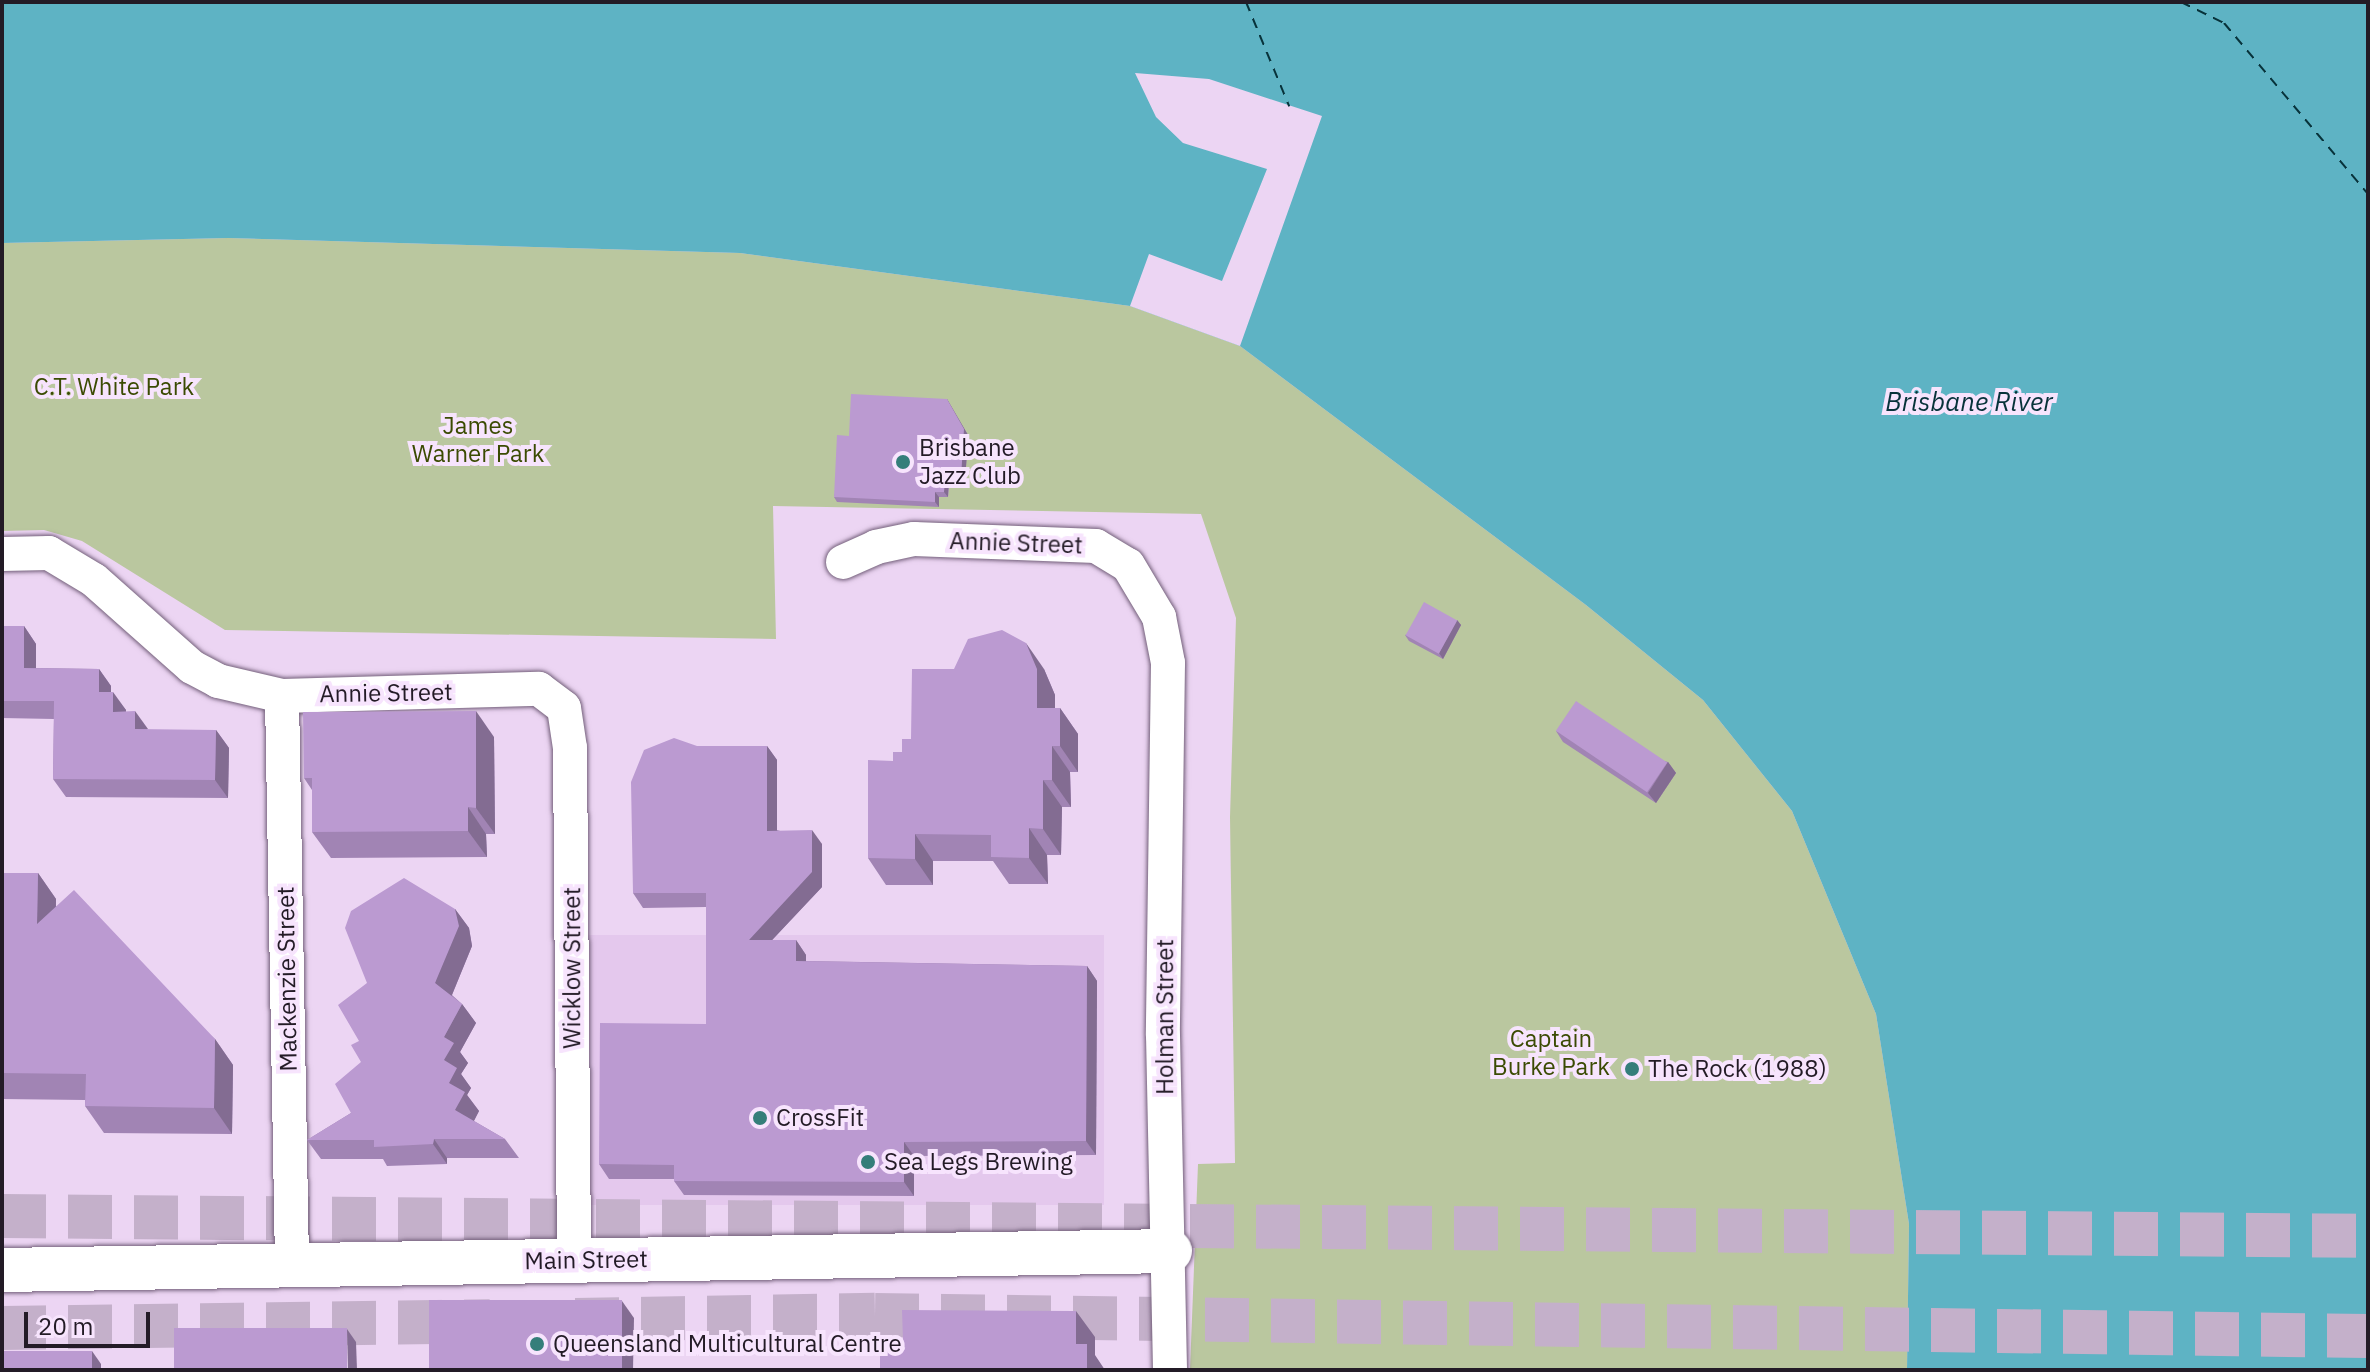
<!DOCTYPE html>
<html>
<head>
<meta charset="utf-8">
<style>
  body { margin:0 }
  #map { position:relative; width:2370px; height:1372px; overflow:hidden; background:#ecd5f3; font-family:"IBM Plex Sans",sans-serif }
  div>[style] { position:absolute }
  .built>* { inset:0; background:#e4c8ed; transform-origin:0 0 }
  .green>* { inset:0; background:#bac79f }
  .water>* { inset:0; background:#5eb3c4 }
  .pier>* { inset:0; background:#ecd5f3 }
  .ferry>* { height:2px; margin-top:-1px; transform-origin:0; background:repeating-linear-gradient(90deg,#07323a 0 10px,transparent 0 18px) }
  .motorway-tunnel>* { height:44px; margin-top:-22px; transform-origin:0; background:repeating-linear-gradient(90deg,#c4b0ca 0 44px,transparent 0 66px) }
  .roads { filter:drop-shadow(0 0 2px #735f7a) drop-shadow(0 0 2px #735f7a) }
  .minor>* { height:34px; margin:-17px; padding:0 17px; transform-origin:17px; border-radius:17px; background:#fff }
  .tertiary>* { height:44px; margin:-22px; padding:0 22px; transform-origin:22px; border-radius:22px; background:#fff }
  .wall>* { inset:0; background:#a184b4 }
  .shaded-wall>* { inset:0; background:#836c92 }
  .building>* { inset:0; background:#bb9ad1; transform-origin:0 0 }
  .dots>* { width:22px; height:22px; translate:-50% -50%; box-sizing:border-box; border:4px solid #f7e4fd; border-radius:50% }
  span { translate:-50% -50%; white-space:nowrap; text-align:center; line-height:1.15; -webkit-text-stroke:8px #f7e4fd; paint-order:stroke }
  .park-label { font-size:24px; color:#3b4b03 }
  .poi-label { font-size:24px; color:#231b26 }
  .left { translate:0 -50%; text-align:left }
  .street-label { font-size:24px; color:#231b26 }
  .water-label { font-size:26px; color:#07323a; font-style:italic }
  .frame { position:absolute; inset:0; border:4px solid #231b26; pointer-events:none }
  .scale { position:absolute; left:24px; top:1312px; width:126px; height:36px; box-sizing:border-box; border:4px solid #231b26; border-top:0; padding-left:10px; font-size:24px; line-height:28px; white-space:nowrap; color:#231b26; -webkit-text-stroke:6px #f7e4fd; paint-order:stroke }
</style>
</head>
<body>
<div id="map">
  <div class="built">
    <div style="left:587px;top:935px;width:517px;height:270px"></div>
  </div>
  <div class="green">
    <div style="clip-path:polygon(evenodd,228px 238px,740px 253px,1130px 306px,1240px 346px,1586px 605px,1703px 700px,1792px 811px,1876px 1014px,1909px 1224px,1907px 1370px,1190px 1370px,1198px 1164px,1235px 1163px,1230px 817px,1236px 618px,1201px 514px,773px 506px,776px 639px,225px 630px,82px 541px,44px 530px,2px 531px,2px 243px,228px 238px,853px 441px,949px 482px,948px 497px,939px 497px,939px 507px,853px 441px)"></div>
  </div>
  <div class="water">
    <div style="clip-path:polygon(2px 2px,2368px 2px,2368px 1370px,1907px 1370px,1909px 1224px,1876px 1014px,1792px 811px,1703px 700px,1586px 605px,1240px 346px,1130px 306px,740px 253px,228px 238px,2px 243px)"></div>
  </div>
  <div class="pier">
    <div style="clip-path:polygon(1135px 73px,1209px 79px,1322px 116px,1240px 346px,1130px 306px,1149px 254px,1222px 281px,1267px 169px,1183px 143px,1156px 117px)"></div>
  </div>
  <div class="ferry">
    <div style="left:1246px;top:2px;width:113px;rotate:67.5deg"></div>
    <div style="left:2181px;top:2px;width:48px;rotate:26deg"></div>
    <div style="left:2224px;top:23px;width:224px;rotate:49.9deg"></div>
  </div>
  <div class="motorway-tunnel">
    <div style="left:2px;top:1216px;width:2366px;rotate:0.48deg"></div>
    <div style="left:575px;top:1320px;width:300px;rotate:-1deg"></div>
    <div style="left:875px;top:1315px;width:1493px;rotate:0.81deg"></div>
    <div style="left:2px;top:1328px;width:488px;rotate:-0.8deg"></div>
  </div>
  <div class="roads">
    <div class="minor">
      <div style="left:2px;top:554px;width:47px;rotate:-1.2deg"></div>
      <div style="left:49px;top:553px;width:52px;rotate:31deg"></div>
      <div style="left:94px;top:580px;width:131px;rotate:41.6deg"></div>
      <div style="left:192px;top:667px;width:30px;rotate:28deg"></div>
      <div style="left:218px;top:681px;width:66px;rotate:13.2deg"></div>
      <div style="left:282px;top:696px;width:257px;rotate:-1.6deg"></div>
      <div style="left:539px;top:689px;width:31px;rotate:37deg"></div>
      <div style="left:564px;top:708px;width:40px;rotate:81.5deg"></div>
      <div style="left:570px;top:748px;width:513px;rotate:89.55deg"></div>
      <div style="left:843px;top:562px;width:36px;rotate:-24deg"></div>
      <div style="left:876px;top:547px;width:39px;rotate:-12deg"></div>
      <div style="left:914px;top:539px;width:182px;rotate:2.2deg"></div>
      <div style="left:1096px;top:546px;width:37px;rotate:31deg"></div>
      <div style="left:1128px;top:565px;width:61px;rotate:59.2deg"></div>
      <div style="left:1159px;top:617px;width:47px;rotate:78.9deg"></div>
      <div style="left:1168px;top:663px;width:372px;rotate:90.8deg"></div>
      <div style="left:1163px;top:1035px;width:335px;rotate:88.8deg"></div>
      <div style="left:282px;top:696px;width:566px;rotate:88.99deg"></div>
    </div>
    <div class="tertiary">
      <div style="left:2px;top:1270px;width:1168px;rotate:-0.93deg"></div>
    </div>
  </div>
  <div class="wall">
    <div style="clip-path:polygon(947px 399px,968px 435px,965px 483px,949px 482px,948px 497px,939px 497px,939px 507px,837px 502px,834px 497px,849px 436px)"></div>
    <div style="clip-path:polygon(1457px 620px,1461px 625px,1443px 659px,1409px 641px,1405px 635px)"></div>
    <div style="clip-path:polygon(2px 626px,24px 626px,36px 644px,36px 668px,99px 669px,111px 686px,111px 692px,126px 710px,126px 712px,148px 730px,216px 730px,229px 748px,228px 798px,66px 797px,53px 779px,54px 719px,2px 718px)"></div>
    <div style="clip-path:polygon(954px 669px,1044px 669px,1055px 695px,1055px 708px,1060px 708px,1078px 734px,1078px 772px,1070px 772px,1071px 807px,1062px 807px,1061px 855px,1047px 855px,1048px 884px,1009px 884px,993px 861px,933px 861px,933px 885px,886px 885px,868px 858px,893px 761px,902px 752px,911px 739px)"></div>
    <div style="clip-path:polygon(1556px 731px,1668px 762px,1676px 773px,1656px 803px,1563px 742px)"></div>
    <div style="clip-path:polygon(494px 737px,495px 834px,486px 834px,487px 857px,331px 858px,312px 832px,312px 790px,304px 778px)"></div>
    <div style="clip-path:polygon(697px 746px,767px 746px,777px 760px,777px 830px,822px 844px,822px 887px,772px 940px,796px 940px,806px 955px,806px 961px,1087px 966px,1097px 981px,1096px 1155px,914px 1156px,914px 1196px,684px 1195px,674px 1181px,674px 1179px,609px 1179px,599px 1164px,706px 1024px,706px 907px,643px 908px,633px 893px)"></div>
    <div style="clip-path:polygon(2px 873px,38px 873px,56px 899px,56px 906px,215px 1039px,233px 1065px,232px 1134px,104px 1133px,85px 1106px,85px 1100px,2px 1099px)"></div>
    <div style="clip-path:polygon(455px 909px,469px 928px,472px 946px,452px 995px,462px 1004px,476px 1023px,460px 1052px,468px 1063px,461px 1074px,471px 1088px,467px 1095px,479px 1111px,474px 1121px,505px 1139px,519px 1158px,447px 1158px,447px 1164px,387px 1166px,383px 1159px,321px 1159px,307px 1140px,351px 1113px,361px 1062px,359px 1041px,367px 983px)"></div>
  </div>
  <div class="shaded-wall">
    <div style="clip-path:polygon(947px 399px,968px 435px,965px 483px,961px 478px)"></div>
    <div style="clip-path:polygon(945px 477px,949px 482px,948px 497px,944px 492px)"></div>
    <div style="clip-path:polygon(935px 492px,939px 497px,939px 507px,935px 502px)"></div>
    <div style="clip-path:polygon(1457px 620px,1461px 625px,1443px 659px,1439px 653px)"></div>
    <div style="clip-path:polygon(24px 626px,36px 644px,36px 686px,24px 668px)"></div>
    <div style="clip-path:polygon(1026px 643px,1044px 669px,1055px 695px,1055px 735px,1037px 708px)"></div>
    <div style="clip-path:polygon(99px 669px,111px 686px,111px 710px,99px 692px)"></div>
    <div style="clip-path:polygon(113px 692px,126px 710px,125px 729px,113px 712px)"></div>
    <div style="clip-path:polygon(1060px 708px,1078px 734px,1078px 772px,1060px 746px)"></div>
    <div style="clip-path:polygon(135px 711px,148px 729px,135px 729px)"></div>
    <div style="clip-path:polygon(476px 711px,494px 737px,495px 834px,476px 808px)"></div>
    <div style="clip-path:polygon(216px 730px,229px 748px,228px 798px,215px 780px)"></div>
    <div style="clip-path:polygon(767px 746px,777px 760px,777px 845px,767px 831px)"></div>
    <div style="clip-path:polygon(1052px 746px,1070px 772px,1071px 807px,1052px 780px)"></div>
    <div style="clip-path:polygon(1668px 762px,1676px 773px,1656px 803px,1648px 793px)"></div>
    <div style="clip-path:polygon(1043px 780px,1062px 807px,1061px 855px,1043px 829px)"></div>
    <div style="clip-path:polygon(468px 807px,486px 834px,487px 857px,468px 831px)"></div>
    <div style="clip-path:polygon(1029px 828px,1047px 855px,1048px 884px,1029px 858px)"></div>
    <div style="clip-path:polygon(812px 830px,822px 844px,822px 887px,759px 954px,749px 940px)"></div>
    <div style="clip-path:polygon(915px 834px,933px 861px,933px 885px,915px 859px)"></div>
    <div style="clip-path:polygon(38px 873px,56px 899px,55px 950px,37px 924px)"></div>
    <div style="clip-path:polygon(455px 909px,469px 928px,472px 946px,449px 1002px,435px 983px)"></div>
    <div style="clip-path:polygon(796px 940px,806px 955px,806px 975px,796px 961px)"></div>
    <div style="clip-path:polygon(1087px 966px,1097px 981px,1096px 1155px,1086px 1141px)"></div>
    <div style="clip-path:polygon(462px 1004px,476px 1023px,460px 1052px,468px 1063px,461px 1074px,471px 1088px,467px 1095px,479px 1111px,469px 1130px,455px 1110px,444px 1060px,444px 1037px)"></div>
    <div style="clip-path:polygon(215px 1039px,233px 1065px,232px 1134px,214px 1108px)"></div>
    <div style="clip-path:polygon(434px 1139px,447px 1158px,447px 1164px,433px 1144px)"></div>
    <div style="clip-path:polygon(904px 1142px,914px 1156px,914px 1196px,904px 1182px)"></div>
    <div style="clip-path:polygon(622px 1301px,634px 1318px,633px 1370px,621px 1370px)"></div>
    <div style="clip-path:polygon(1076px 1311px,1095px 1337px,1095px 1355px,1105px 1370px,1087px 1370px,1076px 1344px)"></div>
    <div style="clip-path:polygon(347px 1329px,356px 1342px,357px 1370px,348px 1370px)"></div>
    <div style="clip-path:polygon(92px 1351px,101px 1364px,101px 1370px,92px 1370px)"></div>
  </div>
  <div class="building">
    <div style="clip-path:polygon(851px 394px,947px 399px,964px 429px,961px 478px,945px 477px,944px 492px,935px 492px,935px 502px,834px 497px,837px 435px,849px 436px)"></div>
    <div style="left:1424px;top:602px;width:38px;height:38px;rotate:29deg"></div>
    <div style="clip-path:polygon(2px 626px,24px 626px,24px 668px,99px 669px,99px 692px,113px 692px,113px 712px,135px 711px,135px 729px,216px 730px,215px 780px,53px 779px,54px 701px,2px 701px)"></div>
    <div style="clip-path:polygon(1002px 630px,1026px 643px,1037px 669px,1037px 708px,1060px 708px,1060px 746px,1052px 746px,1052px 780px,1043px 780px,1043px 829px,1029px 828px,1029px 858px,991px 857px,991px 835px,915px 834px,915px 859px,868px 858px,868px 760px,893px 761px,893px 752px,902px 752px,902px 739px,911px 739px,912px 669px,954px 669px,968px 639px)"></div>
    <div style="left:1576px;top:701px;width:110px;height:36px;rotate:34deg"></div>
    <div style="clip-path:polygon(476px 711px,476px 808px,468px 807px,468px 831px,312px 832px,312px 778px,304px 778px,303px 712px)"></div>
    <div style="clip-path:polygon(674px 738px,697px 746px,767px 746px,767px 831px,812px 830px,812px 872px,749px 940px,796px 940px,796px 961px,1087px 966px,1086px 1141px,904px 1142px,904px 1182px,674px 1181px,674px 1165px,599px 1164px,600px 1023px,706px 1024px,706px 893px,633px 893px,631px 782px,644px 750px)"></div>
    <div style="clip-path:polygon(2px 873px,38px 873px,37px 924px,74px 890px,215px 1039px,214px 1108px,85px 1106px,86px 1074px,2px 1073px)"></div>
    <div style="clip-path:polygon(404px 878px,455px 909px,459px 926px,435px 983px,462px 1004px,444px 1037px,454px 1043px,444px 1060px,457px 1068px,449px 1083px,465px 1092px,455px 1110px,505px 1139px,434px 1139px,433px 1144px,374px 1147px,374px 1140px,307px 1140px,351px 1113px,335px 1084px,361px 1062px,351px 1045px,359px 1041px,338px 1005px,367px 983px,345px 928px,351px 911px)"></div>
    <div style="left:429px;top:1300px;width:193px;height:70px"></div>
    <div style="clip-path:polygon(902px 1310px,1076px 1311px,1076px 1344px,1087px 1344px,1087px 1370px,880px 1370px,880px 1340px,903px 1340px)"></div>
    <div style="left:174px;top:1328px;width:173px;height:42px"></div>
    <div style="left:92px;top:1351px;width:19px;height:90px;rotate:90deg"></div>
  </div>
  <div class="dots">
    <div style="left:903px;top:462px;background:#357e7a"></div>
    <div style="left:1632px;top:1069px;background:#357e7a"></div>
    <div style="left:760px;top:1118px;background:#357e7a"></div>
    <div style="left:868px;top:1162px;background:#357e7a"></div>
    <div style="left:537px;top:1344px;background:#357e7a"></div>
  </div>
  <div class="park-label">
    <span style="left:114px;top:387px">C.T. White Park</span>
    <span style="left:478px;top:440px">James<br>Warner Park</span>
    <span style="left:1551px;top:1053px">Captain<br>Burke Park</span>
  </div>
  <div class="poi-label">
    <span class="left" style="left:919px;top:462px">Brisbane<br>Jazz Club</span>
    <span class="left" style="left:1648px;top:1069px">The Rock (1988)</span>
    <span class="left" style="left:776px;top:1118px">CrossFit</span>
    <span class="left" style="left:884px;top:1162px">Sea Legs Brewing</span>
    <span class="left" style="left:553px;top:1344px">Queensland Multicultural Centre</span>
  </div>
  <div class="street-label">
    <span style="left:1016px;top:543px;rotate:2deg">Annie Street</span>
    <span style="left:386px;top:693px;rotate:-1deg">Annie Street</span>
    <span style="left:572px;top:968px;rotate:-90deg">Wicklow Street</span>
    <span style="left:287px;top:979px;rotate:-91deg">Mackenzie Street</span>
    <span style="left:1165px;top:1017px;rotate:-90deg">Holman Street</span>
    <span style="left:586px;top:1260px;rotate:-1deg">Main Street</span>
  </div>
  <div class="water-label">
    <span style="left:1969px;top:402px">Brisbane River</span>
  </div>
  <div class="frame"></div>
  <div class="scale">20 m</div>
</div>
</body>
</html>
